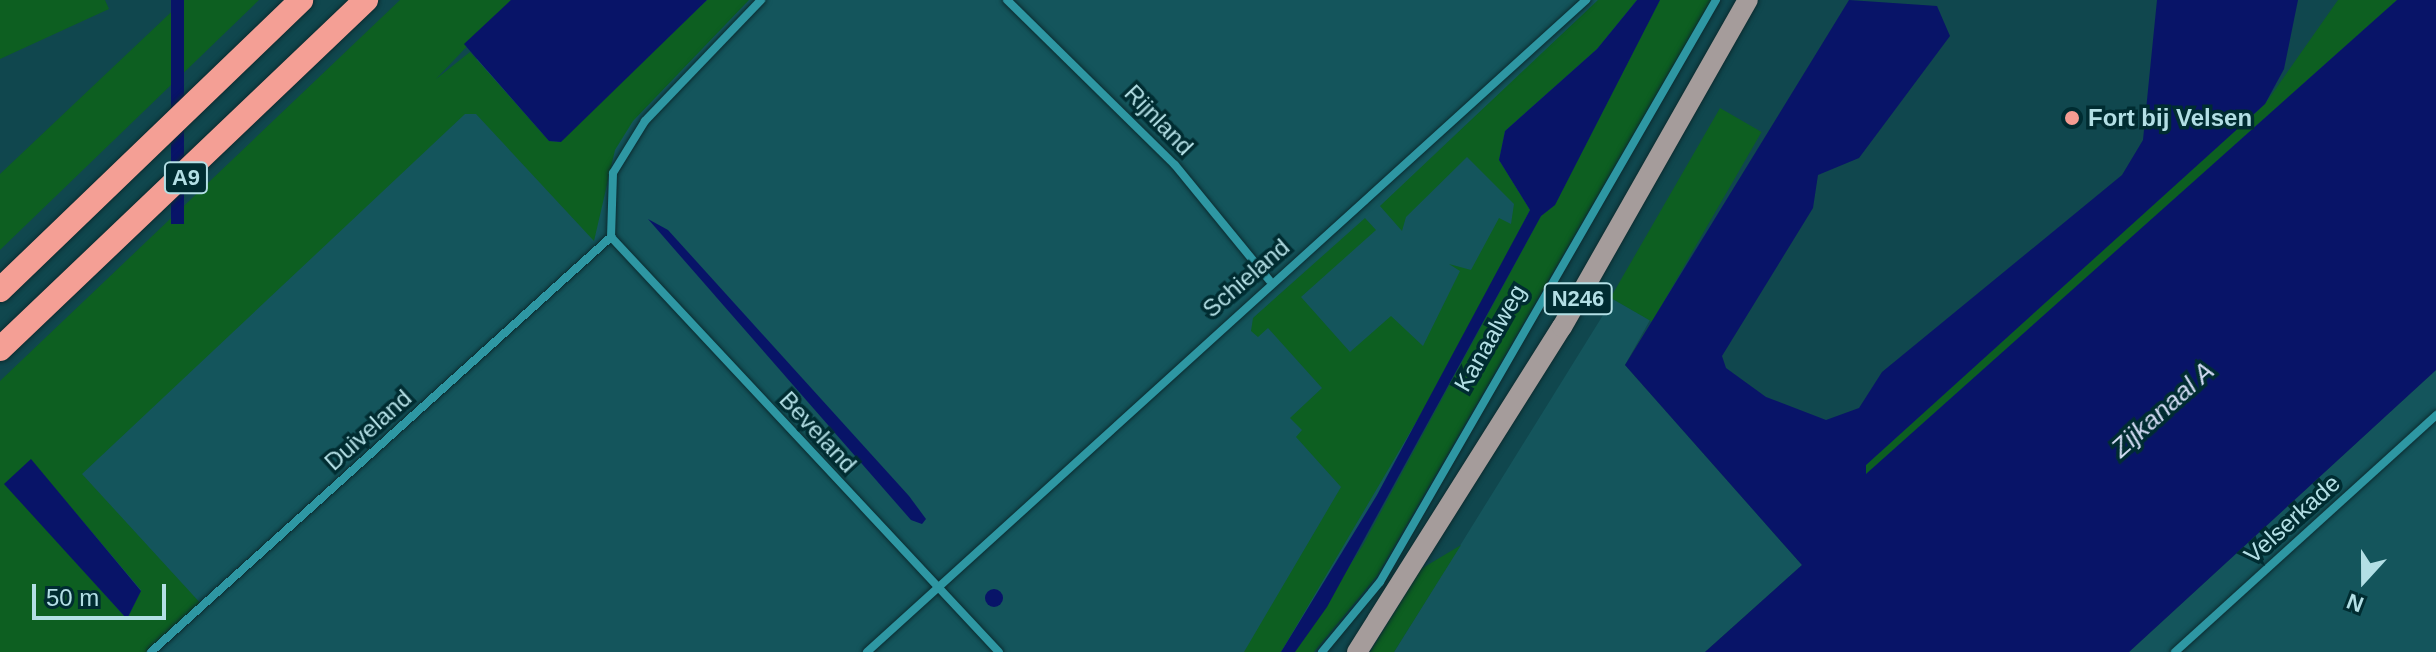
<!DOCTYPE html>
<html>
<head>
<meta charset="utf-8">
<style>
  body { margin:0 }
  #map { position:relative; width:2436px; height:652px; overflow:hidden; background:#10474e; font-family:Arial,sans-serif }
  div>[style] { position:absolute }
  .built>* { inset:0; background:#14555c }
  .green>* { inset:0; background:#0d5f21; transform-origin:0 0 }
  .water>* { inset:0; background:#081468; transform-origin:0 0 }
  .round { border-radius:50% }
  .roads { filter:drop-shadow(0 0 2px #0b2b2f) drop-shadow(0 0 2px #0b2b2f) }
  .street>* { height:8px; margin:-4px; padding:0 4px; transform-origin:4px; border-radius:4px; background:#2e97a3 }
  .primary>* { height:20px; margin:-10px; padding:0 10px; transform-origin:10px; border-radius:10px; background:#a59c9b }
  .highway>* { height:24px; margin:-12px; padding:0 12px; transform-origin:12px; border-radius:12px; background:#f49f95 }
  .dots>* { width:22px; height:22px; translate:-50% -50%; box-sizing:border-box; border:4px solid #002c31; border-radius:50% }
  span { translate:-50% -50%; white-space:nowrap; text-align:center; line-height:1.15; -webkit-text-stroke:7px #002c31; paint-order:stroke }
  .shield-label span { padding:2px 6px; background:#002c31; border:2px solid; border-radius:6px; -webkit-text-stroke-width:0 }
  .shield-label { font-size:22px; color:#b3dfe5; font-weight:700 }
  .poi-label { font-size:24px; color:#b3dfe5; font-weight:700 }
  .left { translate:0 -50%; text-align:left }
  .street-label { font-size:24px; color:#b3dfe5 }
  .water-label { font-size:26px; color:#d0daf2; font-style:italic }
  .north { position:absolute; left:2324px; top:540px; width:80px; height:80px; -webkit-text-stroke:6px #002c31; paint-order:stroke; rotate:201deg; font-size:22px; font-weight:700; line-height:32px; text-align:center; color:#b3dfe5 }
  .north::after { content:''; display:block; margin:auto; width:28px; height:36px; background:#b3dfe5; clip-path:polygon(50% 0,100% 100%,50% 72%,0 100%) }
  .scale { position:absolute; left:32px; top:584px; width:134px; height:36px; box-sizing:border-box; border:4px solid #b3dfe5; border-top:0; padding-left:10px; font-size:24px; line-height:28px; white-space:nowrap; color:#b3dfe5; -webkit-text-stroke:6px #002c31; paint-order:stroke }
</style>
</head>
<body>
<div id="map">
  <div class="built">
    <div style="clip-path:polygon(688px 0,1660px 0,1295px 652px,0 652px,0 506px,517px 21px)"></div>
    <div style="clip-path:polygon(1613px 299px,1650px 320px,1625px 365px,1802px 565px,1705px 652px,1394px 652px)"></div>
    <div style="clip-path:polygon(2436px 370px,2436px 652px,2129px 652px,2378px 423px)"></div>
  </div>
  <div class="green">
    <div style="clip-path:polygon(0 0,105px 0,109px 9px,0 59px)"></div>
    <div style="clip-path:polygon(184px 0,259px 0,0 250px,0 174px)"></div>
    <div style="clip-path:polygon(evenodd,400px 0,511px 0,436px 79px,470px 52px,549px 141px,560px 142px,707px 0,749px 0,633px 121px,615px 150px,594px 241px,476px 114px,465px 114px,82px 474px,203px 606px,152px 652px,0 652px,0 381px,400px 0,31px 460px,141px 590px,127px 619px,5px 484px,31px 460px)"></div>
    <div style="clip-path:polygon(1598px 0,1637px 0,1597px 49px,1505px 131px,1499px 160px,1530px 210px,1449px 366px,1281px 652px,1244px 652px,1341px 487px,1296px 437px,1302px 430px,1290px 418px,1322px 388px,1268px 328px,1258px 337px,1251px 331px,1253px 318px,1365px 218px,1376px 230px,1301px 297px,1350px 352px,1391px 316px,1423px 346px,1460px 271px,1449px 264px,1471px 270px,1499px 218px,1511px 224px,1514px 204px,1467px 157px,1406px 217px,1402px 231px,1380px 206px)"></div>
    <div style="clip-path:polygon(1660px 0,1711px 0,1377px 576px,1314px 652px,1295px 652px,1363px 545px,1541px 216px,1555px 205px)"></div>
    <div style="clip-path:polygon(2338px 0,2397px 0,1866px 474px,1866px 465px,2265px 104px)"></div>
    <div style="left:1720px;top:108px;width:48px;height:219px;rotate:30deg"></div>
    <div style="clip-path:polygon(1461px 545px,1394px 652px,1370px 652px,1421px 569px)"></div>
  </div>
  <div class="water">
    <div style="left:171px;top:0;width:13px;height:224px"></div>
    <div style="clip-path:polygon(511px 0,707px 0,561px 142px,549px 141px,464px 44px)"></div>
    <div style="clip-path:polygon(1637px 0,1660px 0,1555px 205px,1541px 216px,1327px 607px,1295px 652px,1281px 652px,1377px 495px,1530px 210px,1499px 160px,1505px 131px,1597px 49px)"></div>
    <div style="clip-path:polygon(1849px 0,1937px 6px,1950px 36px,1859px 158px,1818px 175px,1813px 208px,1722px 356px,1726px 368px,1766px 397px,1826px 420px,1859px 408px,1882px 372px,2122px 175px,2143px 140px,2157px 0,2298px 0,2284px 69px,2265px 104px,1866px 465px,1866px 474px,2397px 0,2436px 0,2436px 370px,2129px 652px,1705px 652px,1802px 565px,1625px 365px)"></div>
    <div style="clip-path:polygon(648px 219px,668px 230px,909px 496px,926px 519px,922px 524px,911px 520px)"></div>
    <div style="clip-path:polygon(31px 459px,141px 591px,127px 619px,4px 484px)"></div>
    <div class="round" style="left:985px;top:589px;width:18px;height:18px"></div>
  </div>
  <div class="roads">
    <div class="street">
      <div style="left:1007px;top:0;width:235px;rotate:44.5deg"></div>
      <div style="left:1175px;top:165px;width:149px;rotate:50.7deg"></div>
      <div style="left:611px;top:237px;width:568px;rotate:46.93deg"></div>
      <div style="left:611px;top:237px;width:64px;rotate:-88.2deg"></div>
      <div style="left:613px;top:173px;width:61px;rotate:-58.4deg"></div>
      <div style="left:645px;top:121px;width:168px;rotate:-46.2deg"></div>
      <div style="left:151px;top:652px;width:620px;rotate:-42.06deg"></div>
      <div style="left:867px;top:652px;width:971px;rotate:-42.2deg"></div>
      <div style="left:1322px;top:652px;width:91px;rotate:-50.4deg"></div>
      <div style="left:1380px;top:582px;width:672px;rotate:-60deg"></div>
      <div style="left:2175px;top:652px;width:353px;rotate:-42.2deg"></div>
    </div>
    <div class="primary">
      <div style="left:1357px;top:652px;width:384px;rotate:-57.8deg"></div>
      <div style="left:1562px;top:327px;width:376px;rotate:-60.4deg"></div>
    </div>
    <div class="highway">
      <div style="left:0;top:290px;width:418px;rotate:-43.9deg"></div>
      <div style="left:0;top:349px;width:506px;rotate:-43.64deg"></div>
    </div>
  </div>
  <div class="dots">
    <div style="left:2072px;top:118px;background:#f59c92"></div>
  </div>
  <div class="shield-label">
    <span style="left:186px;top:178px">A9</span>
    <span style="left:1578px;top:299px">N246</span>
  </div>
  <div class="poi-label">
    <span class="left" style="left:2088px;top:118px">Fort bij Velsen</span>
  </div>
  <div class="street-label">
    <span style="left:1159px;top:120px;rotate:46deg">Rijnland</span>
    <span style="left:1246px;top:278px;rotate:-41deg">Schieland</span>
    <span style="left:1490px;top:338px;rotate:-60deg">Kanaalweg</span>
    <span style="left:368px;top:430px;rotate:-42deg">Duiveland</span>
    <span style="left:818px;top:432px;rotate:47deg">Beveland</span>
    <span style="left:2292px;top:519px;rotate:-42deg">Velserkade</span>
  </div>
  <div class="water-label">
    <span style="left:2163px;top:410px;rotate:-42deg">Zijkanaal A</span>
  </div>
  <div class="north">N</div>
  <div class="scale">50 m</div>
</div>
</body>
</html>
